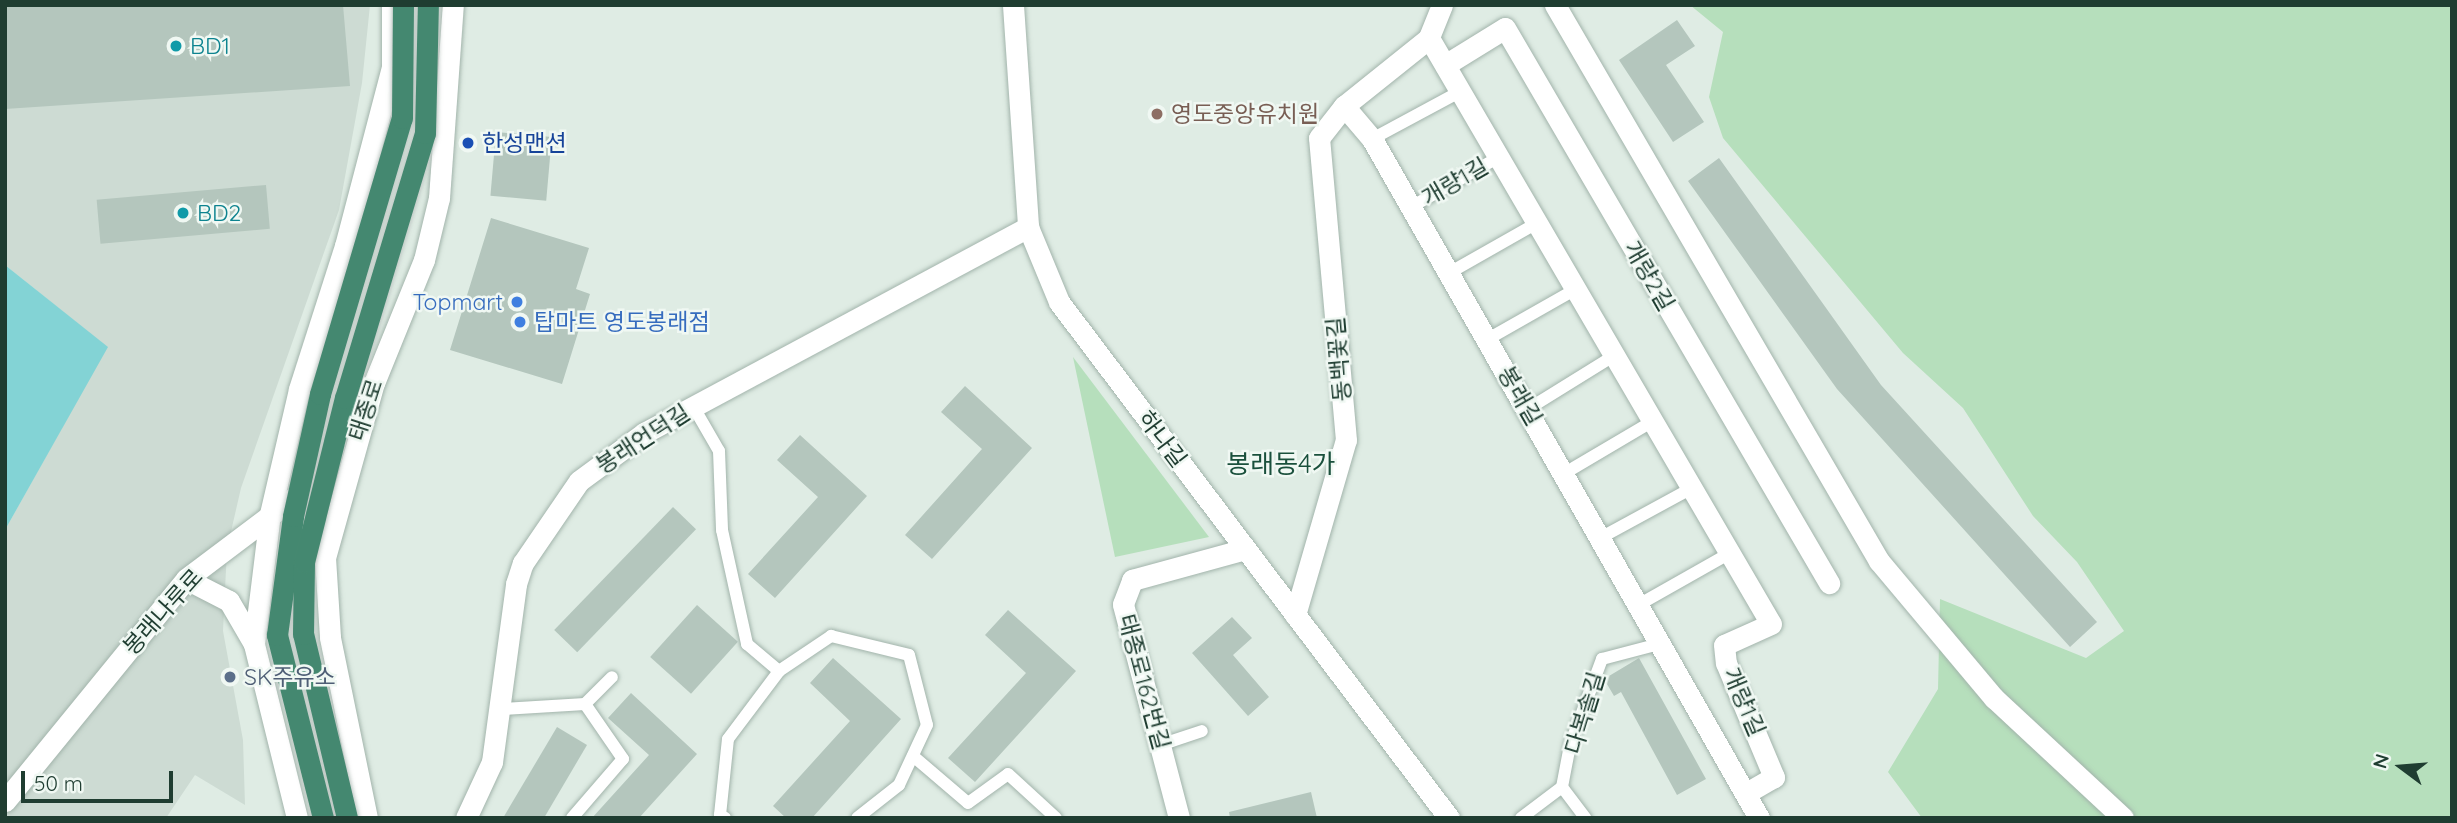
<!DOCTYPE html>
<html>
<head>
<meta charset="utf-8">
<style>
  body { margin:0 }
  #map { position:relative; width:2457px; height:823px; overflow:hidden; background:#dfece4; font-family:Quicksand,"Noto Sans KR",sans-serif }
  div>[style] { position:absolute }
  .built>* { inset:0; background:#cddbd3 }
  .green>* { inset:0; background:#b6dfbc }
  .water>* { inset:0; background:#83d3d5 }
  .building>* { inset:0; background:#b4c6bd; transform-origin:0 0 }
  .roads { filter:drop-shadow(0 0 2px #a2b4ab) drop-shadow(0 0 2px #a2b4ab) }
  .service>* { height:12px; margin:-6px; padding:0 6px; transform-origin:6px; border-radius:6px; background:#fff }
  .minor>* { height:21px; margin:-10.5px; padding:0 10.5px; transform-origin:10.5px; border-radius:10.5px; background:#fff }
  .tertiary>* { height:21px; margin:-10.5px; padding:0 10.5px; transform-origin:10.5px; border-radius:10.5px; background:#fff }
  .secondary>* { height:21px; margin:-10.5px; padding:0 10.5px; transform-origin:10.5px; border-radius:10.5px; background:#fff }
  .bridges { filter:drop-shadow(0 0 2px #c0c9c5) drop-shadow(0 0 2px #c0c9c5) }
  .trunk-bridge>* { height:21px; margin:-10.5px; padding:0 10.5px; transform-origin:10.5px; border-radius:10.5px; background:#448870 }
  .dots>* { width:19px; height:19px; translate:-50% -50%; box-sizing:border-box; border:4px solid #f0f8f3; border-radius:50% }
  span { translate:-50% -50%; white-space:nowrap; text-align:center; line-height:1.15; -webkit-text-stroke:5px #f0f8f3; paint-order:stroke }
  .culture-label { font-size:23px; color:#0d838f }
  .left { translate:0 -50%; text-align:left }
  .education-label { font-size:23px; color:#785e54 }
  .transit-label { font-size:23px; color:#164399 }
  .street-label { font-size:23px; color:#1f3d31 }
  .shop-label { font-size:23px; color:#366cbe }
  .right { translate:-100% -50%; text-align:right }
  .service-label { font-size:23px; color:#4e5e75 }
  .quarter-label { font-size:26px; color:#1a503c }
  .frame { position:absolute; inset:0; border:7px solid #1f3d31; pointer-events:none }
  .north { position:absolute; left:2366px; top:732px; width:70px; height:70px; -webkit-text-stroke:5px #f0f8f3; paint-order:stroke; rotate:286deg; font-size:19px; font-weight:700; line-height:28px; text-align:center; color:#1f3d31 }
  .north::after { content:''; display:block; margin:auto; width:24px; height:32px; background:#1f3d31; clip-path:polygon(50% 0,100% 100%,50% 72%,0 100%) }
  .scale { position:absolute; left:21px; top:771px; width:152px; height:32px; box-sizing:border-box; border:4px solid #1f3d31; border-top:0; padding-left:9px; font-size:21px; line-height:24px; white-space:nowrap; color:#1f3d31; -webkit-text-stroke:5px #f0f8f3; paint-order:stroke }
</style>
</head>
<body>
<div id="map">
  <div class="built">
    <div style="clip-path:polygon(5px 5px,370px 5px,362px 83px,339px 210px,241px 488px,227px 549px,223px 631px,243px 740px,245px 805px,195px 775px,166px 818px,5px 818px,5px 530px,107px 347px,5px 265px)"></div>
  </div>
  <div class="green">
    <div style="clip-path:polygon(1690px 5px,2452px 5px,2452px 818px,1922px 818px,1888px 772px,1938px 689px,1940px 599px,2086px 658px,2124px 631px,2077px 562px,2033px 516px,1963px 408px,1903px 353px,1723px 138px,1709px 97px,1723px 32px)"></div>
    <div style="clip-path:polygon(1073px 357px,1209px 537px,1115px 557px)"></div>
  </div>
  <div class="water">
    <div style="clip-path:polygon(5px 265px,108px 347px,5px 530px)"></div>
  </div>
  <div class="building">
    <div style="clip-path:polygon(5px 5px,343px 5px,350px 86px,5px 109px)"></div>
    <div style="clip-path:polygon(1677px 20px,1695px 46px,1666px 65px,1704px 122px,1673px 142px,1619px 60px)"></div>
    <div style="left:496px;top:132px;width:56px;height:64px;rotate:5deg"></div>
    <div style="clip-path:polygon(1719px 158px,1881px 385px,2097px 622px,2070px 647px,1837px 389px,1688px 181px)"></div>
    <div style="left:266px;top:185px;width:44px;height:170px;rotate:85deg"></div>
    <div style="clip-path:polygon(491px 218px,589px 248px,576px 289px,590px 294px,562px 384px,450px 350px)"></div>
    <div style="clip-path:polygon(965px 386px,1032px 448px,932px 559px,905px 535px,982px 449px,941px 412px)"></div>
    <div style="clip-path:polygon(800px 435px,867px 496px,775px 598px,748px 574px,818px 497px,777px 460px)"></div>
    <div style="left:673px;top:507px;width:32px;height:171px;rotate:44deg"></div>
    <div style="left:697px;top:605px;width:55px;height:70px;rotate:42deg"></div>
    <div style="clip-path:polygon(1008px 610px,1076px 671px,975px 782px,948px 758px,1026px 673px,985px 635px)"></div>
    <div style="clip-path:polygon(1232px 617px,1252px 638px,1233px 655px,1269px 697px,1248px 716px,1192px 653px)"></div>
    <div style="clip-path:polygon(833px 658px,901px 719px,812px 818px,786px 818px,773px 806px,850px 721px,810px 683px)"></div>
    <div style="clip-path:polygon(1639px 658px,1706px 779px,1677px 795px,1621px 692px,1614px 696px,1604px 679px)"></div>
    <div style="clip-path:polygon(631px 693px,697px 754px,639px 818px,592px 818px,649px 755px,608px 718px)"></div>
    <div style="clip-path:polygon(557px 727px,587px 745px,544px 818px,503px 818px)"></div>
    <div style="clip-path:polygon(1311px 792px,1317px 818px,1230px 818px,1229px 812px)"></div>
  </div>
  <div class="roads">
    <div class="service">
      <div style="left:1372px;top:139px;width:101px;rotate:-28.3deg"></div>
      <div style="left:1411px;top:207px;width:101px;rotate:-29.6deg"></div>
      <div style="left:1449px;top:273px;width:101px;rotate:-29.6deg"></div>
      <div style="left:1488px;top:339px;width:101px;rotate:-29.6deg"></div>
      <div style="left:693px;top:406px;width:52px;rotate:60deg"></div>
      <div style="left:719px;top:451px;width:79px;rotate:87.8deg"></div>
      <div style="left:722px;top:530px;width:117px;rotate:77.6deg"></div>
      <div style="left:747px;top:644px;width:42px;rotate:40.2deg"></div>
      <div style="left:1528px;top:409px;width:102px;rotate:-31.8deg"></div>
      <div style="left:1565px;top:473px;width:102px;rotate:-30.6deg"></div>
      <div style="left:1602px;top:537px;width:102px;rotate:-28.6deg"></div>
      <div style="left:1640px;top:604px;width:103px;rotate:-29.5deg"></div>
      <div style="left:503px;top:709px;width:82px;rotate:-3.5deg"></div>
      <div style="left:585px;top:704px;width:38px;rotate:-45deg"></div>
      <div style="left:1160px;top:745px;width:44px;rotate:-18.4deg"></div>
      <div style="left:913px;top:756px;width:72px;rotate:40.5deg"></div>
      <div style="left:968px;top:803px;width:49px;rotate:-35.9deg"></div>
      <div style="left:1008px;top:774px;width:65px;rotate:42.5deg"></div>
      <div style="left:1562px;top:787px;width:39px;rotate:53deg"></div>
      <div style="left:572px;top:818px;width:78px;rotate:-49.2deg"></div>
      <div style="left:623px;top:759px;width:67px;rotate:-124.6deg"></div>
      <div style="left:725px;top:818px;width:6px;rotate:-149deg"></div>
      <div style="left:720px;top:815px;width:76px;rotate:-84deg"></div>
      <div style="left:728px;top:739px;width:85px;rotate:-53.1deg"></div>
      <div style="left:779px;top:671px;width:63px;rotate:-33.9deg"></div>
      <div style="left:831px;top:636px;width:80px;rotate:13.7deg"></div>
      <div style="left:909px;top:655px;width:72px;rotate:75.6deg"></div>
      <div style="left:927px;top:725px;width:66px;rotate:115deg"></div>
      <div style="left:899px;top:785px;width:53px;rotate:141.8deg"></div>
      <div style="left:1521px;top:818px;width:51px;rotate:-37.1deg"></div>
      <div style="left:1562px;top:787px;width:43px;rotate:-79.2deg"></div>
      <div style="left:1570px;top:745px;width:92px;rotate:-69.6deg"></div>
      <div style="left:1602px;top:659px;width:63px;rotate:-14.7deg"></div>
    </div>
    <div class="minor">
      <div style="left:1555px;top:5px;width:644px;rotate:59.77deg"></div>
      <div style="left:1879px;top:561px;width:179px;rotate:50deg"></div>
      <div style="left:1994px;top:698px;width:176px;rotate:42.9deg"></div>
      <div style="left:1429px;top:38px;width:678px;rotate:59.73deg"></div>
      <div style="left:1771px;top:624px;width:51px;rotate:155.9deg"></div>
      <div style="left:1724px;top:645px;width:18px;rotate:84deg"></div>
      <div style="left:1726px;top:663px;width:124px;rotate:67.2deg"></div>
      <div style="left:1774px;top:777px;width:30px;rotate:150deg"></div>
      <div style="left:1445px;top:65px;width:70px;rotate:-31.7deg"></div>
      <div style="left:1505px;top:28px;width:643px;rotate:59.72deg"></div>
    </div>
    <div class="tertiary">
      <div style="left:186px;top:579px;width:48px;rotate:27.1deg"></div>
      <div style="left:229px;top:601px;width:50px;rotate:59.8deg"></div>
      <div style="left:1295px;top:615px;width:182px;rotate:-73.8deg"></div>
      <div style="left:1346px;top:440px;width:303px;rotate:-95.1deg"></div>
      <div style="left:1319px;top:138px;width:41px;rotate:-52deg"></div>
      <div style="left:5px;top:801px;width:286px;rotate:-50.8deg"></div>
      <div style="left:186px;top:579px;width:153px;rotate:-37deg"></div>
      <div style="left:466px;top:818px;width:62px;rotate:-65.1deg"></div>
      <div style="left:492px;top:762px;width:180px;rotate:-82.3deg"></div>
      <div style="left:516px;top:584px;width:22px;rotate:-72deg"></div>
      <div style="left:523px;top:563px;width:99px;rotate:-55.7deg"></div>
      <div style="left:579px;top:481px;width:81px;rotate:-36.4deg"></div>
      <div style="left:644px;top:433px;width:436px;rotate:-28.2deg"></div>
      <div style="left:1179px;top:818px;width:221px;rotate:-104.7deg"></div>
      <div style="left:1123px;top:604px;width:26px;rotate:-69deg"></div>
      <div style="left:1132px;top:580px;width:117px;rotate:-15.3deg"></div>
    </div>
    <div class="secondary">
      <div style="left:1013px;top:5px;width:223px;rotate:86.1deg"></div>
      <div style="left:1028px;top:227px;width:81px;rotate:67.5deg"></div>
      <div style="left:1059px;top:302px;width:647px;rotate:52.92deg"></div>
      <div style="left:1442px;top:5px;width:35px;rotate:112deg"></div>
      <div style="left:1429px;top:38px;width:109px;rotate:141.3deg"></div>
      <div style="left:1344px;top:106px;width:43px;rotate:49.7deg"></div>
      <div style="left:1372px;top:139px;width:782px;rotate:60.32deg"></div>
      <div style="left:297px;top:818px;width:179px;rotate:-103.9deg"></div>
      <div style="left:254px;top:644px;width:131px;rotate:-83deg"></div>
      <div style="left:270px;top:514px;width:128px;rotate:-76.9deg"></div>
      <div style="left:299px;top:389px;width:150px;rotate:-72.2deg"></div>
      <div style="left:345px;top:246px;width:185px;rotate:-75.3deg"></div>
      <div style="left:392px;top:67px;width:62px;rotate:-90deg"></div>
      <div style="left:367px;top:818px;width:185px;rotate:-101.6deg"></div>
      <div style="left:330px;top:637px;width:79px;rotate:-93.6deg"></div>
      <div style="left:325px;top:558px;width:182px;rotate:-74.4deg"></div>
      <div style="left:374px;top:383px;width:133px;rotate:-67.9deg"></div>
      <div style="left:424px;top:260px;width:64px;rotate:-76.4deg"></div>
      <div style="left:439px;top:198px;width:194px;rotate:-85.9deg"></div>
    </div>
  </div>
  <div class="bridges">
    <div class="trunk-bridge">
      <div style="left:323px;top:818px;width:189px;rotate:-104.1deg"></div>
      <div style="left:277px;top:635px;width:120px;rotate:-82.3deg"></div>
      <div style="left:293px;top:516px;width:125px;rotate:-77.5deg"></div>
      <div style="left:320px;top:394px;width:288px;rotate:-73.5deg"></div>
      <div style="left:402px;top:118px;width:113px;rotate:-89.5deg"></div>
      <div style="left:347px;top:818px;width:189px;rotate:-103.4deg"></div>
      <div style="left:303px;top:634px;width:72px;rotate:-89.2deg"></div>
      <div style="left:304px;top:562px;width:169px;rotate:-76deg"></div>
      <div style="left:345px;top:398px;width:277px;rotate:-73.2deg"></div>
      <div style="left:425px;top:133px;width:128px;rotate:-88.7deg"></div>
    </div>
  </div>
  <div class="dots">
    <div style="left:176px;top:46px;background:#0f9aa8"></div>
    <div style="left:1157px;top:114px;background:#8d6e63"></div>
    <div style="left:468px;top:143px;background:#1a4fb4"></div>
    <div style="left:183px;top:213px;background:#0f9aa8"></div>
    <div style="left:517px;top:302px;background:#3f7fe0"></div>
    <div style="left:520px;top:322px;background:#3f7fe0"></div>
    <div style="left:230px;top:677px;background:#5c6f8a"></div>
  </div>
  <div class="culture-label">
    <span class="left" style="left:190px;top:46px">BD1</span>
    <span class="left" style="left:197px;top:213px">BD2</span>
  </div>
  <div class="education-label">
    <span class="left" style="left:1171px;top:114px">영도중앙유치원</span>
  </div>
  <div class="transit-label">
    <span class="left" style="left:482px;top:143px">한성맨션</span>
  </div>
  <div class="street-label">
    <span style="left:1455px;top:182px;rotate:-30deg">개량1길</span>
    <span style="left:1649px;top:276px;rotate:60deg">개량2길</span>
    <span style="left:1339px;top:359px;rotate:-95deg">동백꽃길</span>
    <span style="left:1520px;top:396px;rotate:60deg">봉래길</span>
    <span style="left:366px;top:410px;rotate:-72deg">태종로</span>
    <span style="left:643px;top:439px;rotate:-33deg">봉래언덕길</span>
    <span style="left:1162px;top:439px;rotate:53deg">하나길</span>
    <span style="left:163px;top:612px;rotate:-48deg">봉래나루로</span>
    <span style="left:1144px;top:682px;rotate:75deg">태종로162번길</span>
    <span style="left:1744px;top:702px;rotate:67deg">개량1길</span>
    <span style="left:1585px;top:713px;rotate:-73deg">다복솔길</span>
  </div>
  <div class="shop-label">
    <span class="right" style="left:503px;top:302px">Topmart</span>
    <span class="left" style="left:534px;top:322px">탑마트 영도봉래점</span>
  </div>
  <div class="service-label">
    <span class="left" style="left:244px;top:677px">SK주유소</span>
  </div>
  <div class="quarter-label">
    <span style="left:1281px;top:464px">봉래동4가</span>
  </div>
  <div class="frame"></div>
  <div class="north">N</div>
  <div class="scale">50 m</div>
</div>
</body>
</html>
